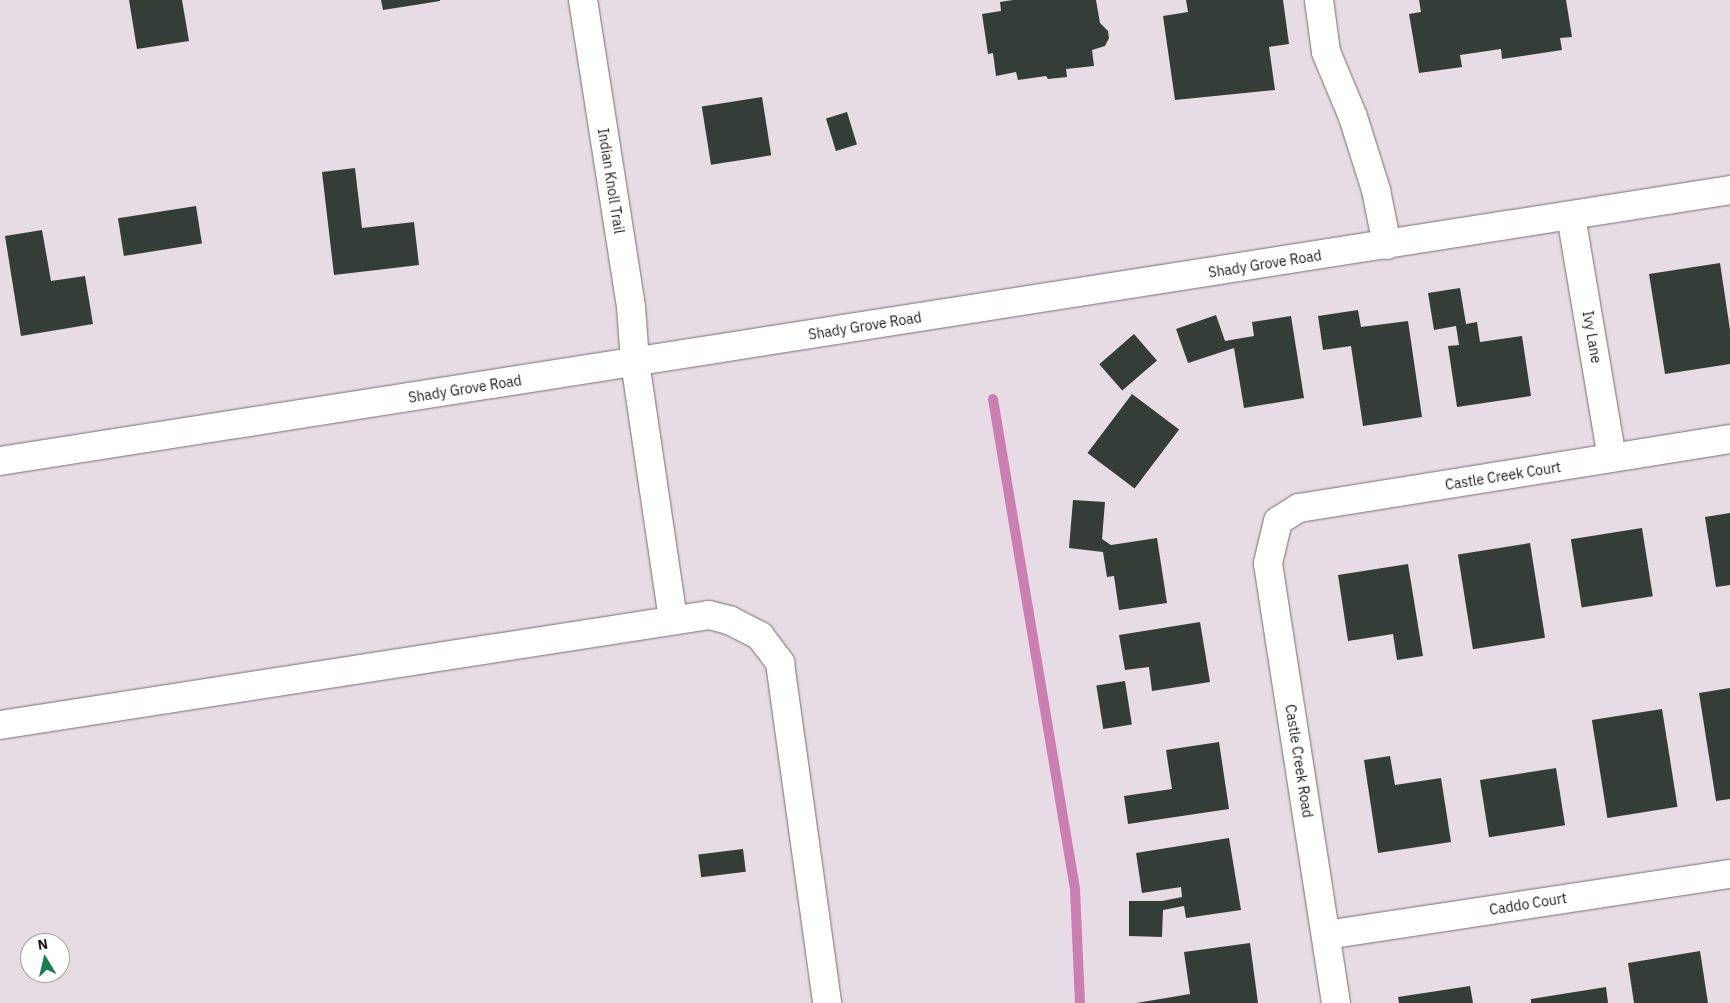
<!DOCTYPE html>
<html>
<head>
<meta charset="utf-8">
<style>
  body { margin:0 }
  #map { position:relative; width:1730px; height:1003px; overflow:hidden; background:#e7dce3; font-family:"IBM Plex Sans",sans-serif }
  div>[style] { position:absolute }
  .stream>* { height:10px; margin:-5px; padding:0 5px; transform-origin:5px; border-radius:5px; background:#ca7eb2 }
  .building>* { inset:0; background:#343d38; transform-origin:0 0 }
  .roads { filter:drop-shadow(0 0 1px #776d73) drop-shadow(0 0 1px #776d73) }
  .minor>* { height:28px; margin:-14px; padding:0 14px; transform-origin:14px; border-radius:14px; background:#fff }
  span { translate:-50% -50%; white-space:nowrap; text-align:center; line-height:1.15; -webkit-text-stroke:5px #fff; paint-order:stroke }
  .street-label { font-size:14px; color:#1b181a }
  .north { position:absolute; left:20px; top:933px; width:50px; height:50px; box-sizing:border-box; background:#fff; border:1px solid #a4a3a3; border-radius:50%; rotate:351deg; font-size:14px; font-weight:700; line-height:20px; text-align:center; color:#1b181a }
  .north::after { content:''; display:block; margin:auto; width:18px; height:22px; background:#1c7d55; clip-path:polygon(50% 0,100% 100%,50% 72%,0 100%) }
</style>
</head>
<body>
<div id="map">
  <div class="stream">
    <div style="left:993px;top:399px;width:497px;rotate:80.5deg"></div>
    <div style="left:1075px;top:889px;width:114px;rotate:87.5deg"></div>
  </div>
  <div class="building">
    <div style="clip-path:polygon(129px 0,182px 0,189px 41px,137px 49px)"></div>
    <div style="clip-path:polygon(381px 0,440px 0,440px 1px,383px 10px)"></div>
    <div style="clip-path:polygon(1013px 0,1096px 0,1100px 23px,1108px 31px,1109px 38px,1105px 46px,1092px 50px,1094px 66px,1066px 69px,1067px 77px,1048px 79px,1046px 76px,1018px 80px,1016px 72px,996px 76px,993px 53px,988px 54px,982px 14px,1001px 11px,1000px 2px)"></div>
    <div style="clip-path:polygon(1186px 0,1283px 0,1289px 44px,1269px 47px,1275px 90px,1175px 100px,1163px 16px,1188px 12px)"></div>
    <div style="clip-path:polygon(1419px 0,1566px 0,1572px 37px,1560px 38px,1562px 50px,1502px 59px,1501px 49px,1460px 55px,1462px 67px,1419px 73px,1409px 14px,1421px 12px)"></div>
    <div style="left:762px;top:97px;width:59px;height:61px;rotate:81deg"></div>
    <div style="left:847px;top:112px;width:34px;height:22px;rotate:73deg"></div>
    <div style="clip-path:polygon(355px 168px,362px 228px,414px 222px,419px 265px,334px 275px,322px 172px)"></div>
    <div style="left:196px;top:206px;width:38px;height:79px;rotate:81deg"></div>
    <div style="clip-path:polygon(42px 230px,51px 281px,85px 276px,93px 324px,21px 336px,5px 236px)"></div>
    <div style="clip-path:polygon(1720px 263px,1730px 330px,1730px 364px,1665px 374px,1649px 274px)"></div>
    <div style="clip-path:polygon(1460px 288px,1466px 324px,1477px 322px,1480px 342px,1522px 336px,1531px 396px,1457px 407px,1448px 346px,1459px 345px,1456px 326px,1434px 330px,1428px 293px)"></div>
    <div style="clip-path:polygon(1358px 310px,1361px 327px,1408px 321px,1422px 417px,1363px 426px,1351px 346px,1323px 350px,1318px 316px)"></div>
    <div style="clip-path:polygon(1216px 315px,1225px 341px,1254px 336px,1252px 322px,1291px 316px,1304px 398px,1244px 408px,1234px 348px,1188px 363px,1176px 329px)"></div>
    <div style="left:1134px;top:334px;width:35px;height:46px;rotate:49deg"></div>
    <div style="left:1132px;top:394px;width:59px;height:74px;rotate:37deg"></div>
    <div style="clip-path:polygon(1073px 500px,1105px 502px,1102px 539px,1111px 545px,1157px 538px,1167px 603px,1119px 610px,1114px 576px,1107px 577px,1103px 552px,1069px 548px)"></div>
    <div style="clip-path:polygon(1730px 513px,1730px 585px,1716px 587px,1705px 517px)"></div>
    <div style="left:1642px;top:528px;width:69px;height:72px;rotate:81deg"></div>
    <div style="left:1530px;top:543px;width:96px;height:73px;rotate:81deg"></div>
    <div style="clip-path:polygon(1408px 564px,1423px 656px,1397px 660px,1393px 634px,1348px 641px,1338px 575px)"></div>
    <div style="clip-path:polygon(1200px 622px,1210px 682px,1152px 691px,1149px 667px,1125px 670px,1119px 635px)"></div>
    <div style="left:1125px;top:681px;width:44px;height:29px;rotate:81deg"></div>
    <div style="clip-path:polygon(1730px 688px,1730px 799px,1716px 801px,1699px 693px)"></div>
    <div style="left:1662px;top:709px;width:99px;height:71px;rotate:81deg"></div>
    <div style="clip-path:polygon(1219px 742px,1229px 809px,1128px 824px,1124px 796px,1172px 789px,1166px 750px)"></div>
    <div style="clip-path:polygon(1390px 756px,1395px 785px,1441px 778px,1451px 842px,1378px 853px,1364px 760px)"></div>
    <div style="left:1556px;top:768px;width:58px;height:77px;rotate:81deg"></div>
    <div style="clip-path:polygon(1229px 838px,1241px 910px,1186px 918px,1184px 906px,1163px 910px,1162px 937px,1129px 936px,1129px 901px,1162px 901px,1182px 897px,1181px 887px,1142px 893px,1136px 853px)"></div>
    <div style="left:743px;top:849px;width:23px;height:45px;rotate:83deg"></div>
    <div style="clip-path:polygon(1250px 943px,1258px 1003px,1136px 1003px,1190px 994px,1184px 952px)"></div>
    <div style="clip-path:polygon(1700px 951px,1708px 1003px,1634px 1003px,1628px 963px)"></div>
    <div style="clip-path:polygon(1470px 986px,1473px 1003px,1399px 1003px,1398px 997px)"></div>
    <div style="clip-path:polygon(1606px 987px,1608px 1003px,1531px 1003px,1531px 999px)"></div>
  </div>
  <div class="roads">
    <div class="minor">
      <div style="left:583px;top:0;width:311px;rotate:81.1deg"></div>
      <div style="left:631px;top:307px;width:55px;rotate:85.8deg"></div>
      <div style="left:635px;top:362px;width:261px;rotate:81.6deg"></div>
      <div style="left:1319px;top:0;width:52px;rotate:82.3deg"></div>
      <div style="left:1326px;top:52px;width:70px;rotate:67.4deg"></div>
      <div style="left:1353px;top:117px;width:77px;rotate:72.5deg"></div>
      <div style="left:1376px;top:190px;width:56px;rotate:78.7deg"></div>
      <div style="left:1571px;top:216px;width:245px;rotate:80.4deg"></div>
      <div style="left:0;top:461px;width:1751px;rotate:-8.9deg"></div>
      <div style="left:0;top:725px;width:717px;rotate:-8.82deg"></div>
      <div style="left:709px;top:615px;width:21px;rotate:14deg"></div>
      <div style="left:729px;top:620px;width:35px;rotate:27deg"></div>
      <div style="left:760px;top:636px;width:34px;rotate:53deg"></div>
      <div style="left:780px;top:663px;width:343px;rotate:82.1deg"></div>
      <div style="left:1326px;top:935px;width:409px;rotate:-8.6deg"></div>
      <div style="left:1336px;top:1003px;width:445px;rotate:-98.8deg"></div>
      <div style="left:1268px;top:563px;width:43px;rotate:-76.6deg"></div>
      <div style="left:1278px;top:521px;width:25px;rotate:-32deg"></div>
      <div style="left:1299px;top:508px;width:436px;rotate:-9.1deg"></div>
    </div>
  </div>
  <div class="street-label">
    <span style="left:611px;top:181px;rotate:81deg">Indian Knoll Trail</span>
    <span style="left:1265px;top:264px;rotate:-9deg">Shady Grove Road</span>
    <span style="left:865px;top:326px;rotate:-9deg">Shady Grove Road</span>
    <span style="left:1592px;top:337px;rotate:80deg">Ivy Lane</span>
    <span style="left:465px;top:389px;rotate:-9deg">Shady Grove Road</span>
    <span style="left:1503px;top:476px;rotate:-9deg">Castle Creek Court</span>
    <span style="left:1299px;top:761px;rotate:81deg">Castle Creek Road</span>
    <span style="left:1528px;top:904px;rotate:-9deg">Caddo Court</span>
  </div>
  <div class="north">N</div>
</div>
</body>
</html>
